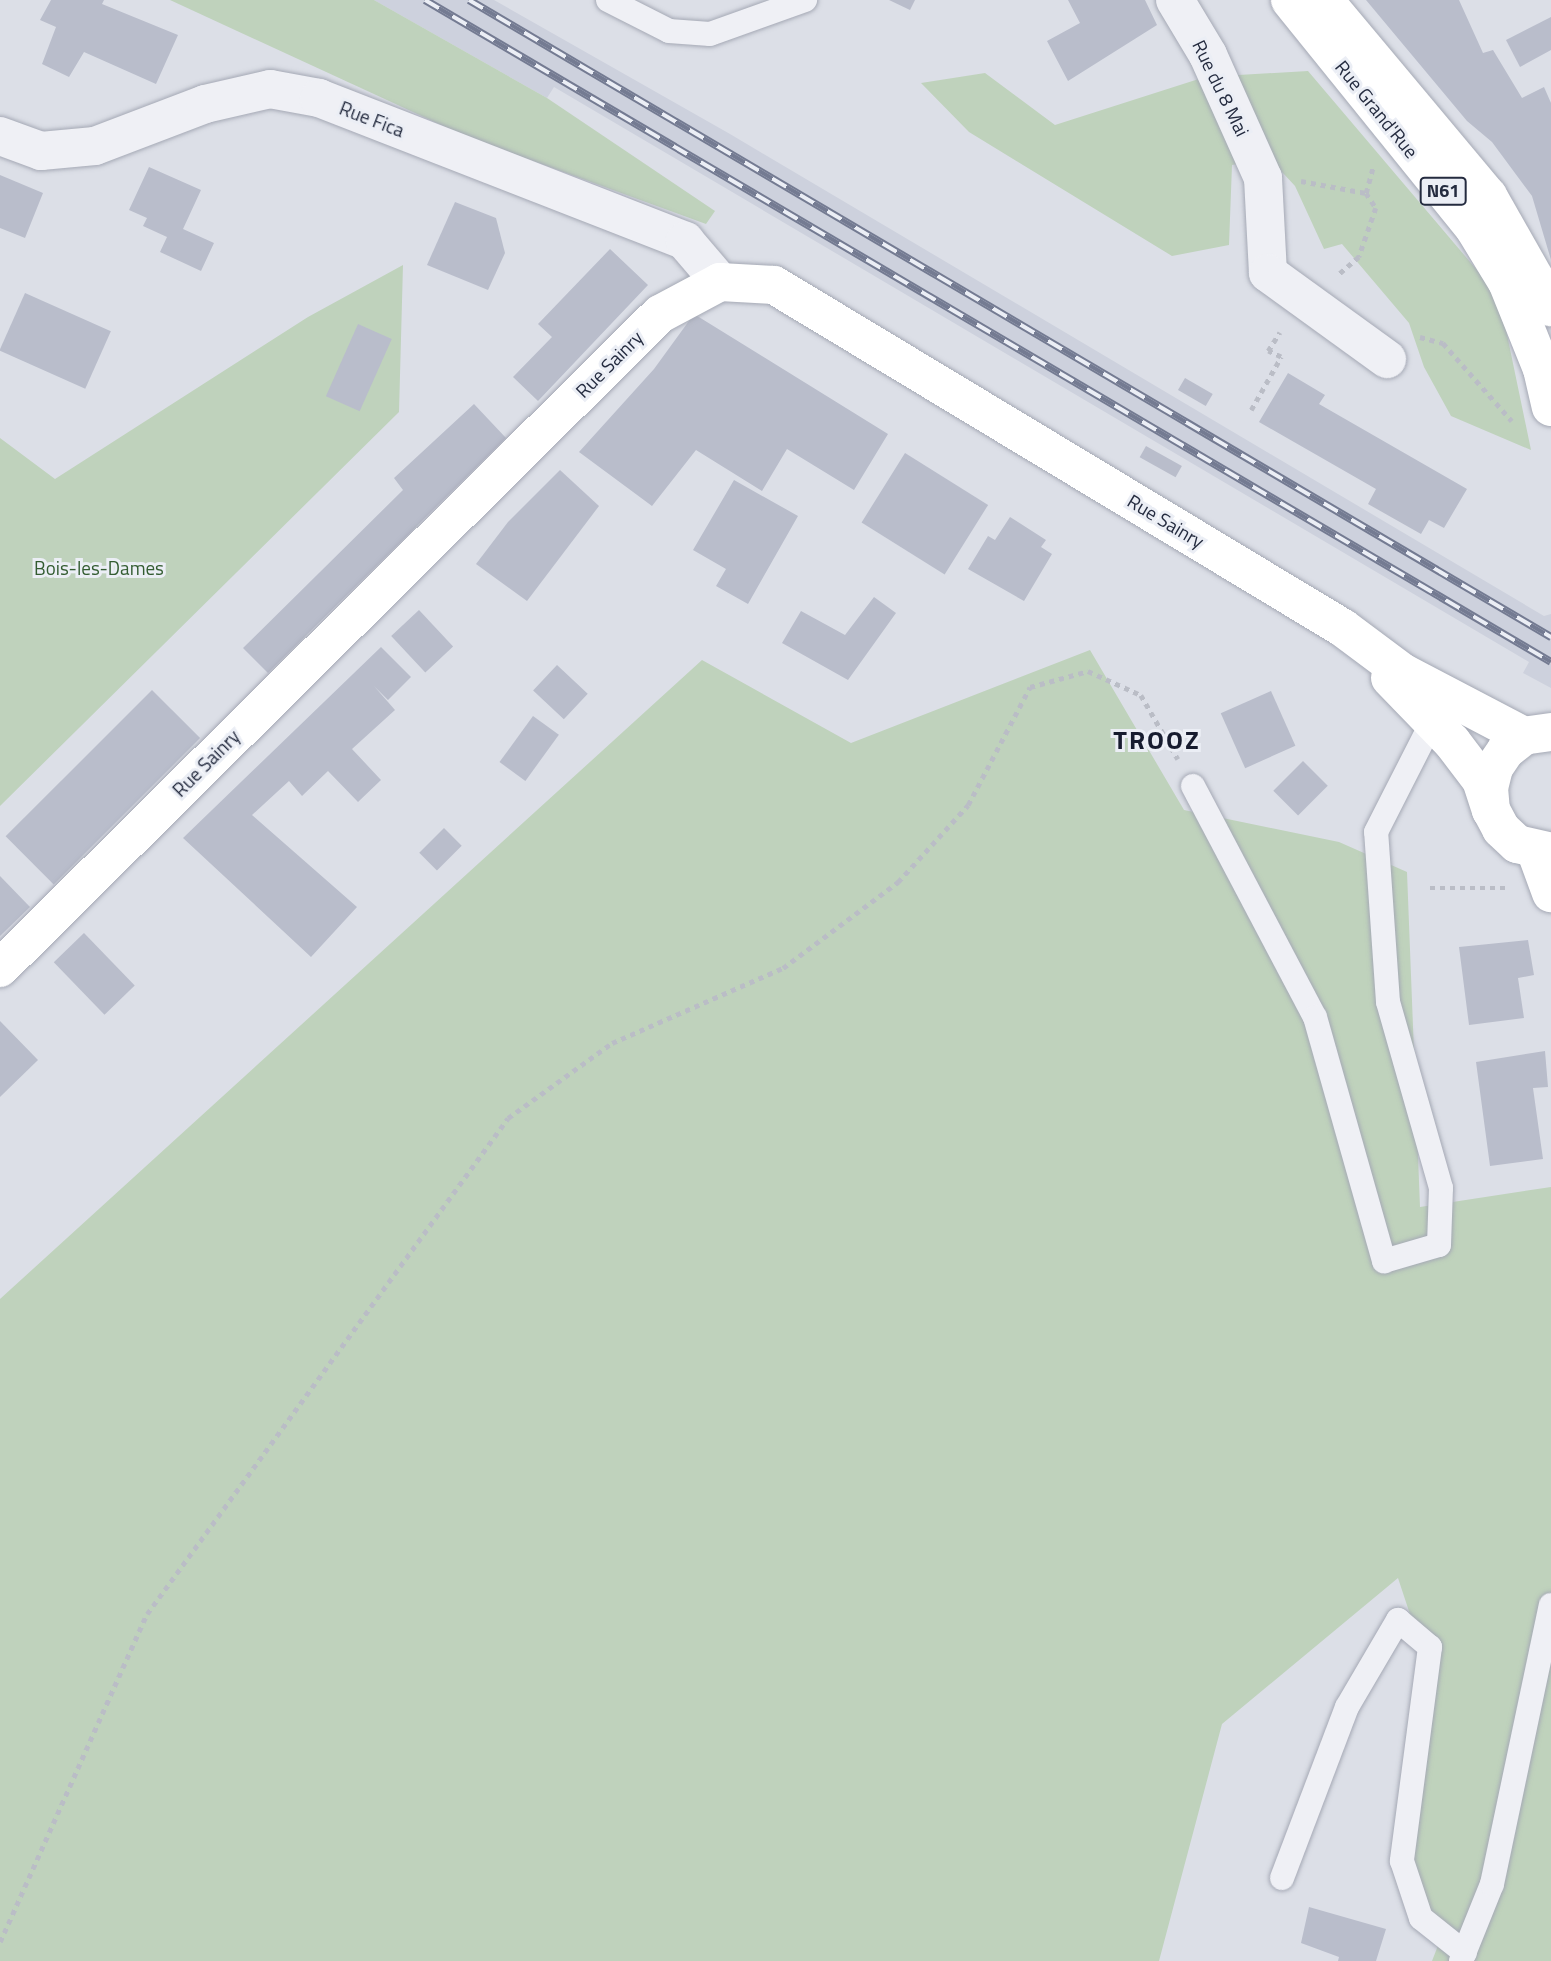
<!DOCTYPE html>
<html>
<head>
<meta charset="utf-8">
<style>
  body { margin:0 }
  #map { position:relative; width:1551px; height:1961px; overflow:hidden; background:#dcdfe7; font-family:"Titillium Web",sans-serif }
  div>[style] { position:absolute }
  .built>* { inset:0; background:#cdd1dd }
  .green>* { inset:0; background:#bfd2bc }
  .building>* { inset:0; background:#b9bdcb; transform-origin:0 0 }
  .path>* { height:4.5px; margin-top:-2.25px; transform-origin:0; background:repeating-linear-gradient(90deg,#babdc6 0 5px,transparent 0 10px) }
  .roads { filter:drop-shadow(0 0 2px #a5a9b5) drop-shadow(0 0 2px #a5a9b5) }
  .lane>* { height:24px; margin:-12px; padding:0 12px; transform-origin:12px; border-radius:12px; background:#eff0f5 }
  .street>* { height:38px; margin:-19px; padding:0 19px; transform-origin:19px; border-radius:19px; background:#eff0f5 }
  .secondary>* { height:38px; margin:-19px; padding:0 19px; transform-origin:19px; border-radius:19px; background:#fff }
  .primary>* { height:38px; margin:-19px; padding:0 19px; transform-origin:19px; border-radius:19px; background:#fff }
  .rail>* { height:8px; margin-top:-4px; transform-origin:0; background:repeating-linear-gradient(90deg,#ebeef5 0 16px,#747b92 0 32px); box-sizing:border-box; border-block:2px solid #747b92 }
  span { translate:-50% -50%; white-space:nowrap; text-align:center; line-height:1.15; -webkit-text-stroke:6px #ebeef5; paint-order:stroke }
  .shield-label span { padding:2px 5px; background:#ebeef5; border:2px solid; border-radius:5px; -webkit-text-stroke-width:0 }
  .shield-label { font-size:18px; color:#242b3f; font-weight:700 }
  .street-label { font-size:19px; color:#242b3f }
  .park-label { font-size:19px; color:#335c31 }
  .district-label { font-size:26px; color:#171c2f; font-weight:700; letter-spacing:2px }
</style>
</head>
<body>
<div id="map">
  <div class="built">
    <div style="clip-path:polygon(374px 0,494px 0,730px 134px,1544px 616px,1551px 614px,1551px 688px,1523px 673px,1529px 662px,554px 87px,547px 98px)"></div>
  </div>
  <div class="green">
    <div style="clip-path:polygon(170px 0,374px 0,547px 98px,715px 211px,706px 224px,465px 136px)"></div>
    <div style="clip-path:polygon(1308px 71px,1499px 296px,1531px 450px,1451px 416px,1424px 367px,1409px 323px,1342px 244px,1324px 249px,1295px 186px,1269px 158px,1232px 165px,1229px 245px,1172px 256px,969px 132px,921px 83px,985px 73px,1055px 125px,1205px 77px)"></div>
    <div style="clip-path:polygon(403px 265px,399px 412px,0 806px,0 438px,55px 479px,308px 317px)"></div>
    <div style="clip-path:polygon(1090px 650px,1184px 810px,1339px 842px,1407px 872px,1420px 1207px,1551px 1187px,1551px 1961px,1432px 1961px,1439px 1943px,1407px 1838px,1435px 1690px,1398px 1578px,1222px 1724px,1159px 1961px,0 1961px,0 1299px,702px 660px,851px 743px)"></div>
  </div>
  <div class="building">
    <div style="clip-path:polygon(51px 0,104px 0,102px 4px,178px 35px,156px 84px,84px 52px,69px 77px,42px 64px,56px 27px,40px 20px)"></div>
    <div style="clip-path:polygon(889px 0,915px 0,910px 10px)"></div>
    <div style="clip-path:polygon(1068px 0,1145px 0,1157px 25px,1068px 81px,1047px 41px,1080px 23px)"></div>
    <div style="clip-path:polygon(1366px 0,1459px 0,1483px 53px,1493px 50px,1522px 98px,1544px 87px,1551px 103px,1551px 260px,1532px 196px,1492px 142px,1467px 121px)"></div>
    <div style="clip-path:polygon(1551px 17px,1551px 50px,1520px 67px,1506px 40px)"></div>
    <div style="clip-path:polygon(149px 167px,201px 190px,183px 229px,214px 243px,201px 271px,160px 252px,167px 237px,143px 226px,147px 218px,129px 210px)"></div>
    <div style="clip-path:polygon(0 175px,43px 193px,25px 238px,0 228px)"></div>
    <div style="clip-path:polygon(455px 202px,496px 218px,505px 253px,488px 290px,427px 265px)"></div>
    <div style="clip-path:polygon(610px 249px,648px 285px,538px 401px,513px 377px,552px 337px,538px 324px)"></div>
    <div style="left:25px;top:293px;width:94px;height:63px;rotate:24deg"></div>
    <div style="clip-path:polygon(694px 314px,888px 434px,854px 490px,787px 449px,762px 491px,696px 450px,652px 506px,579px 452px,654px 369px)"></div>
    <div style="left:358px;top:324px;width:37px;height:79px;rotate:24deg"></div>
    <div style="clip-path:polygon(1288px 373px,1325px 395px,1319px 404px,1467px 489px,1444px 528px,1429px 520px,1421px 534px,1368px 504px,1376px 489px,1259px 422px)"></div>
    <div style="left:1185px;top:378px;width:32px;height:14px;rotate:30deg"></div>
    <div style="clip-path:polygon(474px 404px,506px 438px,268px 673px,243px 648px,403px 490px,394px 478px)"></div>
    <div style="left:1146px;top:446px;width:41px;height:13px;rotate:29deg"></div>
    <div style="left:905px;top:453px;width:98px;height:82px;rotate:32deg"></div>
    <div style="clip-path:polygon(560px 470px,599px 506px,527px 601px,476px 564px,508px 522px)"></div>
    <div style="clip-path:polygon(734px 480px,798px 516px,748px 604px,716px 586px,726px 569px,693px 550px)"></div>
    <div style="clip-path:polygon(1010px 517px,1046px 540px,1041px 547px,1052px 554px,1024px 601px,968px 569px,988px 536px,995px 540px)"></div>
    <div style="clip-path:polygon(874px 597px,896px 613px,848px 680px,782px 643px,801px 611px,845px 635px)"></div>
    <div style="left:419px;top:610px;width:50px;height:38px;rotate:47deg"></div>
    <div style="clip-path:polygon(381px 647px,411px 677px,388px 700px,374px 686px,395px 710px,352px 749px,381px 780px,358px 802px,328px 771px,302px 796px,289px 781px,252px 815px,357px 907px,311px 957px,183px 838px)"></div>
    <div style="left:557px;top:665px;width:42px;height:35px;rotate:43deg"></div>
    <div style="left:152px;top:690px;width:68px;height:207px;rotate:45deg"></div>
    <div style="left:1271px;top:691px;width:60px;height:55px;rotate:66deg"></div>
    <div style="left:533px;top:716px;width:32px;height:57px;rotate:36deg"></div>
    <div style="left:1303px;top:761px;width:35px;height:42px;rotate:45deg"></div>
    <div style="left:444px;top:828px;width:25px;height:35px;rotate:45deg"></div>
    <div style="clip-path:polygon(0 876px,30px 907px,0 936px)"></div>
    <div style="left:84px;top:933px;width:73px;height:42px;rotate:46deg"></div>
    <div style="clip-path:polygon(1528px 940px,1534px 975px,1518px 978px,1524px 1018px,1469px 1025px,1459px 947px)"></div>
    <div style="clip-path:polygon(0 1021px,38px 1060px,0 1097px)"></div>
    <div style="clip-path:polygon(1545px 1051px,1548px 1087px,1533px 1088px,1543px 1159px,1490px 1166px,1476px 1062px)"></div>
    <div style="clip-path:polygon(1309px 1907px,1386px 1929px,1376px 1961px,1338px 1961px,1339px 1957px,1301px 1943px)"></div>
  </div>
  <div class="path">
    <div style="left:1301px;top:181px;width:66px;rotate:10.5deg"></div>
    <div style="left:1366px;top:193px;width:18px;rotate:56deg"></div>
    <div style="left:1376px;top:208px;width:52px;rotate:109.1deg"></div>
    <div style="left:1359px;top:257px;width:29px;rotate:139deg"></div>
    <div style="left:1366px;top:193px;width:27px;rotate:-75deg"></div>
    <div style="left:1420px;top:337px;width:24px;rotate:15deg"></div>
    <div style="left:1443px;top:343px;width:104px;rotate:48.5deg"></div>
    <div style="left:1251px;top:410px;width:61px;rotate:-60.5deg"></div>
    <div style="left:1281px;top:357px;width:14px;rotate:-155deg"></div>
    <div style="left:1268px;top:351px;width:22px;rotate:-58deg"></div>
    <div style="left:1430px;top:888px;width:76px"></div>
    <div style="left:0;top:1942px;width:359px;rotate:-65.9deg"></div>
    <div style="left:147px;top:1614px;width:613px;rotate:-53.95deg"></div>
    <div style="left:508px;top:1118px;width:128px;rotate:-35.8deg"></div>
    <div style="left:612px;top:1043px;width:187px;rotate:-23.7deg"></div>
    <div style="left:783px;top:968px;width:144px;rotate:-36.8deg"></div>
    <div style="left:898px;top:882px;width:104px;rotate:-47.7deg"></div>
    <div style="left:968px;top:805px;width:133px;rotate:-62.3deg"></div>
    <div style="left:1030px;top:687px;width:60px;rotate:-15.4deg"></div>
    <div style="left:1088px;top:671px;width:58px;rotate:24.4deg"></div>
    <div style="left:1141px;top:695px;width:74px;rotate:60deg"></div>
  </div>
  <div class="roads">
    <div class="lane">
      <div style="left:608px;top:0;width:68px;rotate:26.9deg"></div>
      <div style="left:669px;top:31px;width:41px;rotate:4.2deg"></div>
      <div style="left:710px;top:34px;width:101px;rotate:-19.7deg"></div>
      <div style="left:1193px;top:786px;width:261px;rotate:62.2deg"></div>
      <div style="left:1315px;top:1017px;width:254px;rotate:74.2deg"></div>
      <div style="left:1384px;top:1261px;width:57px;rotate:-16.2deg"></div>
      <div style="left:1439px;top:1245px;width:57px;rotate:-88deg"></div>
      <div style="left:1441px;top:1188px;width:193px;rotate:-105.9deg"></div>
      <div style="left:1388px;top:1002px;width:170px;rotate:-94deg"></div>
      <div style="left:1376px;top:832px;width:123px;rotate:-63deg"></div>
      <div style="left:1282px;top:1878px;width:183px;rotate:-69.2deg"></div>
      <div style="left:1347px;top:1707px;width:101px;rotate:-59.6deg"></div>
      <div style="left:1398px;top:1620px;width:42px;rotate:40.2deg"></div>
      <div style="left:1430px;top:1647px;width:216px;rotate:97.5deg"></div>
      <div style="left:1402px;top:1861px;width:60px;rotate:71.6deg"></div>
      <div style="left:1421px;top:1918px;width:56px;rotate:38.5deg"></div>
      <div style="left:1461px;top:1961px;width:83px;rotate:-68.1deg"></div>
      <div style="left:1492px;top:1884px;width:285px;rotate:-78.1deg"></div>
    </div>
    <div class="street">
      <div style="left:1175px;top:0;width:64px;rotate:59deg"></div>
      <div style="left:1208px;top:55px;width:135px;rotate:65.9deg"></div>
      <div style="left:1263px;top:178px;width:95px;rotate:87deg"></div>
      <div style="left:1268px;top:273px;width:147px;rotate:35.9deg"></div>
      <div style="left:0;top:136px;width:44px;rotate:20.1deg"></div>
      <div style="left:41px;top:151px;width:54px;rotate:-5.3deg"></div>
      <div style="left:95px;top:146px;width:118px;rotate:-20.9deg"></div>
      <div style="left:205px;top:104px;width:67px;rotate:-13deg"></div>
      <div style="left:270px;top:89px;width:50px;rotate:10.4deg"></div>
      <div style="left:319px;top:98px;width:393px;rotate:21.3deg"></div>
      <div style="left:685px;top:241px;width:54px;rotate:49.5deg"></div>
    </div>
    <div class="secondary">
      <div style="left:1390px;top:678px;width:89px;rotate:45.9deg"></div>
      <div style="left:1452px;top:742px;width:48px;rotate:52.7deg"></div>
      <div style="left:1481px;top:780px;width:32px;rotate:72deg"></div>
      <div style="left:0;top:968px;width:929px;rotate:-44.74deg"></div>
      <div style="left:660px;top:314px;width:68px;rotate:-28.1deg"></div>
      <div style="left:720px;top:282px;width:54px;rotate:3.2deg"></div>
      <div style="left:774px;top:285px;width:664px;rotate:31.08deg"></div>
      <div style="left:1343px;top:628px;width:74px;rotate:36.7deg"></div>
      <div style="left:1402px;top:672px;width:138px;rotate:27.7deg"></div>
    </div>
    <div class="primary">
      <div style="left:1290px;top:0;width:293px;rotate:51.1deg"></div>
      <div style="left:1474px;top:228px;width:63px;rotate:58.6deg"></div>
      <div style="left:1507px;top:282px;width:94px;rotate:68.1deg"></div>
      <div style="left:1542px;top:369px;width:39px;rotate:77deg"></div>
      <div style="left:1324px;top:0;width:256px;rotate:50.1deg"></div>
      <div style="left:1488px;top:196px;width:128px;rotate:60.4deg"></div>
      <div style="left:1551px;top:732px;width:27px;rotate:172deg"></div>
      <div style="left:1524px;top:736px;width:23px;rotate:142deg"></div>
      <div style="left:1506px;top:750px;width:22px;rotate:124deg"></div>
      <div style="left:1494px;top:768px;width:21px;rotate:104deg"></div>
      <div style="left:1489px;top:788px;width:22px;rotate:85deg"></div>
      <div style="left:1491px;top:810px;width:21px;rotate:62deg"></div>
      <div style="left:1501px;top:829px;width:22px;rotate:43deg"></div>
      <div style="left:1517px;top:844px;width:35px;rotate:13deg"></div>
      <div style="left:1536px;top:852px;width:44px;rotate:69.9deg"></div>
    </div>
  </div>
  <div class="rail">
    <div style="left:425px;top:0;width:1306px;rotate:30.45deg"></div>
    <div style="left:469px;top:0;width:1256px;rotate:30.49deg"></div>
  </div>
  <div class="shield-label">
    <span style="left:1443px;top:191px">N61</span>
  </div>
  <div class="street-label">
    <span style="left:1221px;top:88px;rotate:64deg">Rue du 8 Mai</span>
    <span style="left:1377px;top:109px;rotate:51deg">Rue Grand'Rue</span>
    <span style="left:372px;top:119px;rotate:21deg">Rue Fica</span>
    <span style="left:609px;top:364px;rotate:-45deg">Rue Sainry</span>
    <span style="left:1166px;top:521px;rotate:31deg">Rue Sainry</span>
    <span style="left:206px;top:763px;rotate:-45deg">Rue Sainry</span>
  </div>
  <div class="park-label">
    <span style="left:99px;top:568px">Bois-les-Dames</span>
  </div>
  <div class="district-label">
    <span style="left:1157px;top:740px">TROOZ</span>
  </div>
</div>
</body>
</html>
